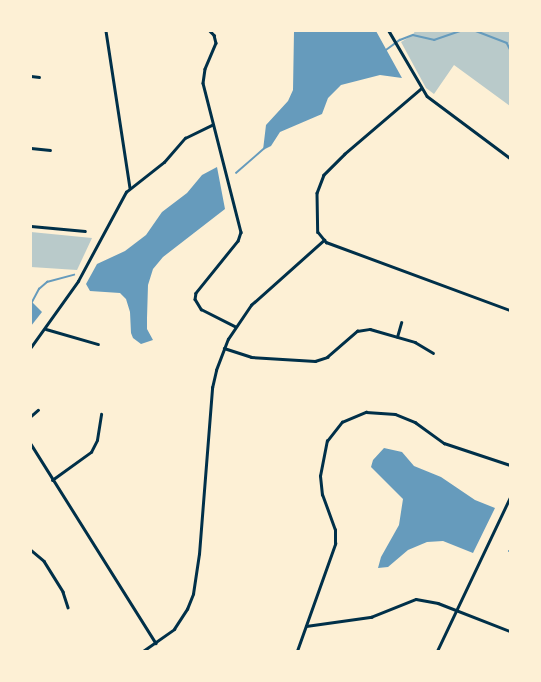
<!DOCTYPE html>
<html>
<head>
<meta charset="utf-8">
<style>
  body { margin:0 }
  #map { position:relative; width:541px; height:682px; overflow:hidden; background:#fdf0d5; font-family:Barlow,sans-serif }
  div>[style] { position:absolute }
  .green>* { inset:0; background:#b9caca }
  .water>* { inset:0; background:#669bbc }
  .stream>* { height:1.5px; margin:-0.75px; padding:0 0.75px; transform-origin:0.75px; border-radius:0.75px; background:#669bbc }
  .minor>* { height:2.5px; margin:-1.25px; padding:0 1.25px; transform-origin:1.25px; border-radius:1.25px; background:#003049 }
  span { translate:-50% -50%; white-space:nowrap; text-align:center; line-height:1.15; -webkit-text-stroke:4px #fdf0d5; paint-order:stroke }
  .frame { position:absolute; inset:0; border:32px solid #fdf0d5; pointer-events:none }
</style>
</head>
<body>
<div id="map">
  <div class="green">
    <div style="clip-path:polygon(415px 31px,510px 31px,510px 106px,454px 65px,434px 94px,426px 88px,401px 42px,413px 35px)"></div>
    <div style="clip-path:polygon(31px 232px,92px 238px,77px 270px,31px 267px)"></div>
  </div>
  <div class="water">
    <div style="clip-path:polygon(294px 31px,376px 31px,402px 78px,380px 75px,341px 85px,328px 98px,322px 114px,280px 132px,271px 146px,263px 150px,266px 125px,288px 101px,293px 90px)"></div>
    <div style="clip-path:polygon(217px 167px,225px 209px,163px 257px,153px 269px,148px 285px,147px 318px,147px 329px,153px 340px,141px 344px,133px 338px,131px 333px,130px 312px,126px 299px,120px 293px,90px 291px,86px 284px,97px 264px,125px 251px,146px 235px,162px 212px,187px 193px,202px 175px)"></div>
    <div style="clip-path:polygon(31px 301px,42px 312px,31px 326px)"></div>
    <div style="clip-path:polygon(384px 448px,402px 452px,414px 466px,441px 477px,475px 500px,495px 508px,473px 553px,443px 541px,427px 542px,408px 550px,388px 567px,378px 568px,381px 557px,399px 525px,403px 499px,371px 467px,373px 460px)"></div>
  </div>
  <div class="stream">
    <div style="left:476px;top:31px;width:33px;rotate:21deg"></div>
    <div style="left:507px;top:43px;width:7px;rotate:63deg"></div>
    <div style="left:386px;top:50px;width:17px;rotate:-36deg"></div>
    <div style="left:400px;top:40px;width:14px;rotate:-21deg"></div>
    <div style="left:413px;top:35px;width:22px;rotate:13deg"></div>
    <div style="left:434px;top:40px;width:28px;rotate:-19deg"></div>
    <div style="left:236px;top:173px;width:37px;rotate:-41deg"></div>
    <div style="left:31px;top:304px;width:17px;rotate:-62deg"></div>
    <div style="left:39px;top:289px;width:11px;rotate:-41deg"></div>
    <div style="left:47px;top:282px;width:28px;rotate:-15deg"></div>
    <div style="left:509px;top:551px;width:1px"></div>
  </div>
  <div class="minor">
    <div style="left:106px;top:31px;width:158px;rotate:81.3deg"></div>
    <div style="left:210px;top:31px;width:6px;rotate:45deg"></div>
    <div style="left:214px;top:35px;width:8px;rotate:76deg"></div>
    <div style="left:216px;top:43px;width:28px;rotate:113deg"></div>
    <div style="left:205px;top:69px;width:14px;rotate:98deg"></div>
    <div style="left:203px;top:83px;width:154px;rotate:75.7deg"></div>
    <div style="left:241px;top:232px;width:9px;rotate:108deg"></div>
    <div style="left:238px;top:241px;width:67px;rotate:128.9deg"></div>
    <div style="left:196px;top:293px;width:6px;rotate:99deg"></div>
    <div style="left:195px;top:299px;width:12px;rotate:59deg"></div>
    <div style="left:201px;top:309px;width:38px;rotate:27deg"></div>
    <div style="left:389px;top:31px;width:75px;rotate:59.7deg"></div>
    <div style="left:427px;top:96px;width:104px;rotate:36.8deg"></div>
    <div style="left:31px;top:76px;width:8px;rotate:7deg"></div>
    <div style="left:421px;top:89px;width:100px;rotate:139.5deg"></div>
    <div style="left:345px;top:154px;width:30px;rotate:135deg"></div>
    <div style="left:324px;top:175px;width:19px;rotate:111deg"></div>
    <div style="left:317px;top:193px;width:39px;rotate:89deg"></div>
    <div style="left:318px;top:232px;width:13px;rotate:51deg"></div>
    <div style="left:326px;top:242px;width:196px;rotate:20.3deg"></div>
    <div style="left:31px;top:148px;width:19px;rotate:6deg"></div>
    <div style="left:31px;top:226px;width:54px;rotate:5.3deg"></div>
    <div style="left:46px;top:329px;width:54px;rotate:16.1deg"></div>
    <div style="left:397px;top:337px;width:15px;rotate:-74deg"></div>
    <div style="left:31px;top:347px;width:81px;rotate:-54.5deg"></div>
    <div style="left:78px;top:281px;width:101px;rotate:-61.7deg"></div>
    <div style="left:126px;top:192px;width:48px;rotate:-38.3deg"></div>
    <div style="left:164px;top:162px;width:32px;rotate:-49deg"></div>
    <div style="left:185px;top:138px;width:30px;rotate:-26deg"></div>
    <div style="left:224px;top:348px;width:28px;rotate:18deg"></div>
    <div style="left:251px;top:357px;width:64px;rotate:3.6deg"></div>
    <div style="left:315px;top:361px;width:13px;rotate:-18deg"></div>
    <div style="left:327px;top:357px;width:40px;rotate:-41deg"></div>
    <div style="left:357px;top:331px;width:13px;rotate:-9deg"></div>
    <div style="left:370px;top:329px;width:47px;rotate:16.1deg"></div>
    <div style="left:415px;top:342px;width:21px;rotate:31deg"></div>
    <div style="left:31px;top:416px;width:9px;rotate:-41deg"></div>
    <div style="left:31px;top:444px;width:235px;rotate:57.9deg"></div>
    <div style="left:52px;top:480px;width:48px;rotate:-35.7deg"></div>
    <div style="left:91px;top:452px;width:13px;rotate:-63deg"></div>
    <div style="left:97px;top:440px;width:26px;rotate:-81deg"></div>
    <div style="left:31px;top:550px;width:17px;rotate:40deg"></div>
    <div style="left:44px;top:561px;width:36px;rotate:58deg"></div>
    <div style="left:63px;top:592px;width:16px;rotate:72deg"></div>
    <div style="left:306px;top:626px;width:66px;rotate:-7.9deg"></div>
    <div style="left:371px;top:617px;width:48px;rotate:-21.8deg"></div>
    <div style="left:416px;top:599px;width:22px;rotate:10deg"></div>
    <div style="left:438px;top:603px;width:77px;rotate:21.3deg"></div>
    <div style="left:143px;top:651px;width:38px;rotate:-35deg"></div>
    <div style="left:174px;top:629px;width:24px;rotate:-57deg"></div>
    <div style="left:187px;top:609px;width:16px;rotate:-68deg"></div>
    <div style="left:193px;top:594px;width:40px;rotate:-81.5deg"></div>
    <div style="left:199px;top:554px;width:167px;rotate:-85.5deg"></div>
    <div style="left:212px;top:388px;width:18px;rotate:-77deg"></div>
    <div style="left:216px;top:370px;width:33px;rotate:-69deg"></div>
    <div style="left:228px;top:339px;width:41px;rotate:-55.9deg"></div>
    <div style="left:251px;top:305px;width:98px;rotate:-41.7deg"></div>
    <div style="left:297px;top:651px;width:114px;rotate:-70.4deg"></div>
    <div style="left:335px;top:544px;width:14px;rotate:-90deg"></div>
    <div style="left:335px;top:530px;width:37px;rotate:-110deg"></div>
    <div style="left:322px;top:495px;width:19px;rotate:-96deg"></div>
    <div style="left:320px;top:476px;width:36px;rotate:-79deg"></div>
    <div style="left:327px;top:441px;width:24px;rotate:-52deg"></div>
    <div style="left:342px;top:422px;width:26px;rotate:-23deg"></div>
    <div style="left:366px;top:412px;width:29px;rotate:4deg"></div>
    <div style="left:395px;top:414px;width:22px;rotate:22deg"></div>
    <div style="left:415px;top:422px;width:36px;rotate:36deg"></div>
    <div style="left:444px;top:443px;width:70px;rotate:18.4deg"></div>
    <div style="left:437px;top:651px;width:170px;rotate:-64.6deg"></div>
  </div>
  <div class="frame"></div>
</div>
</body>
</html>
